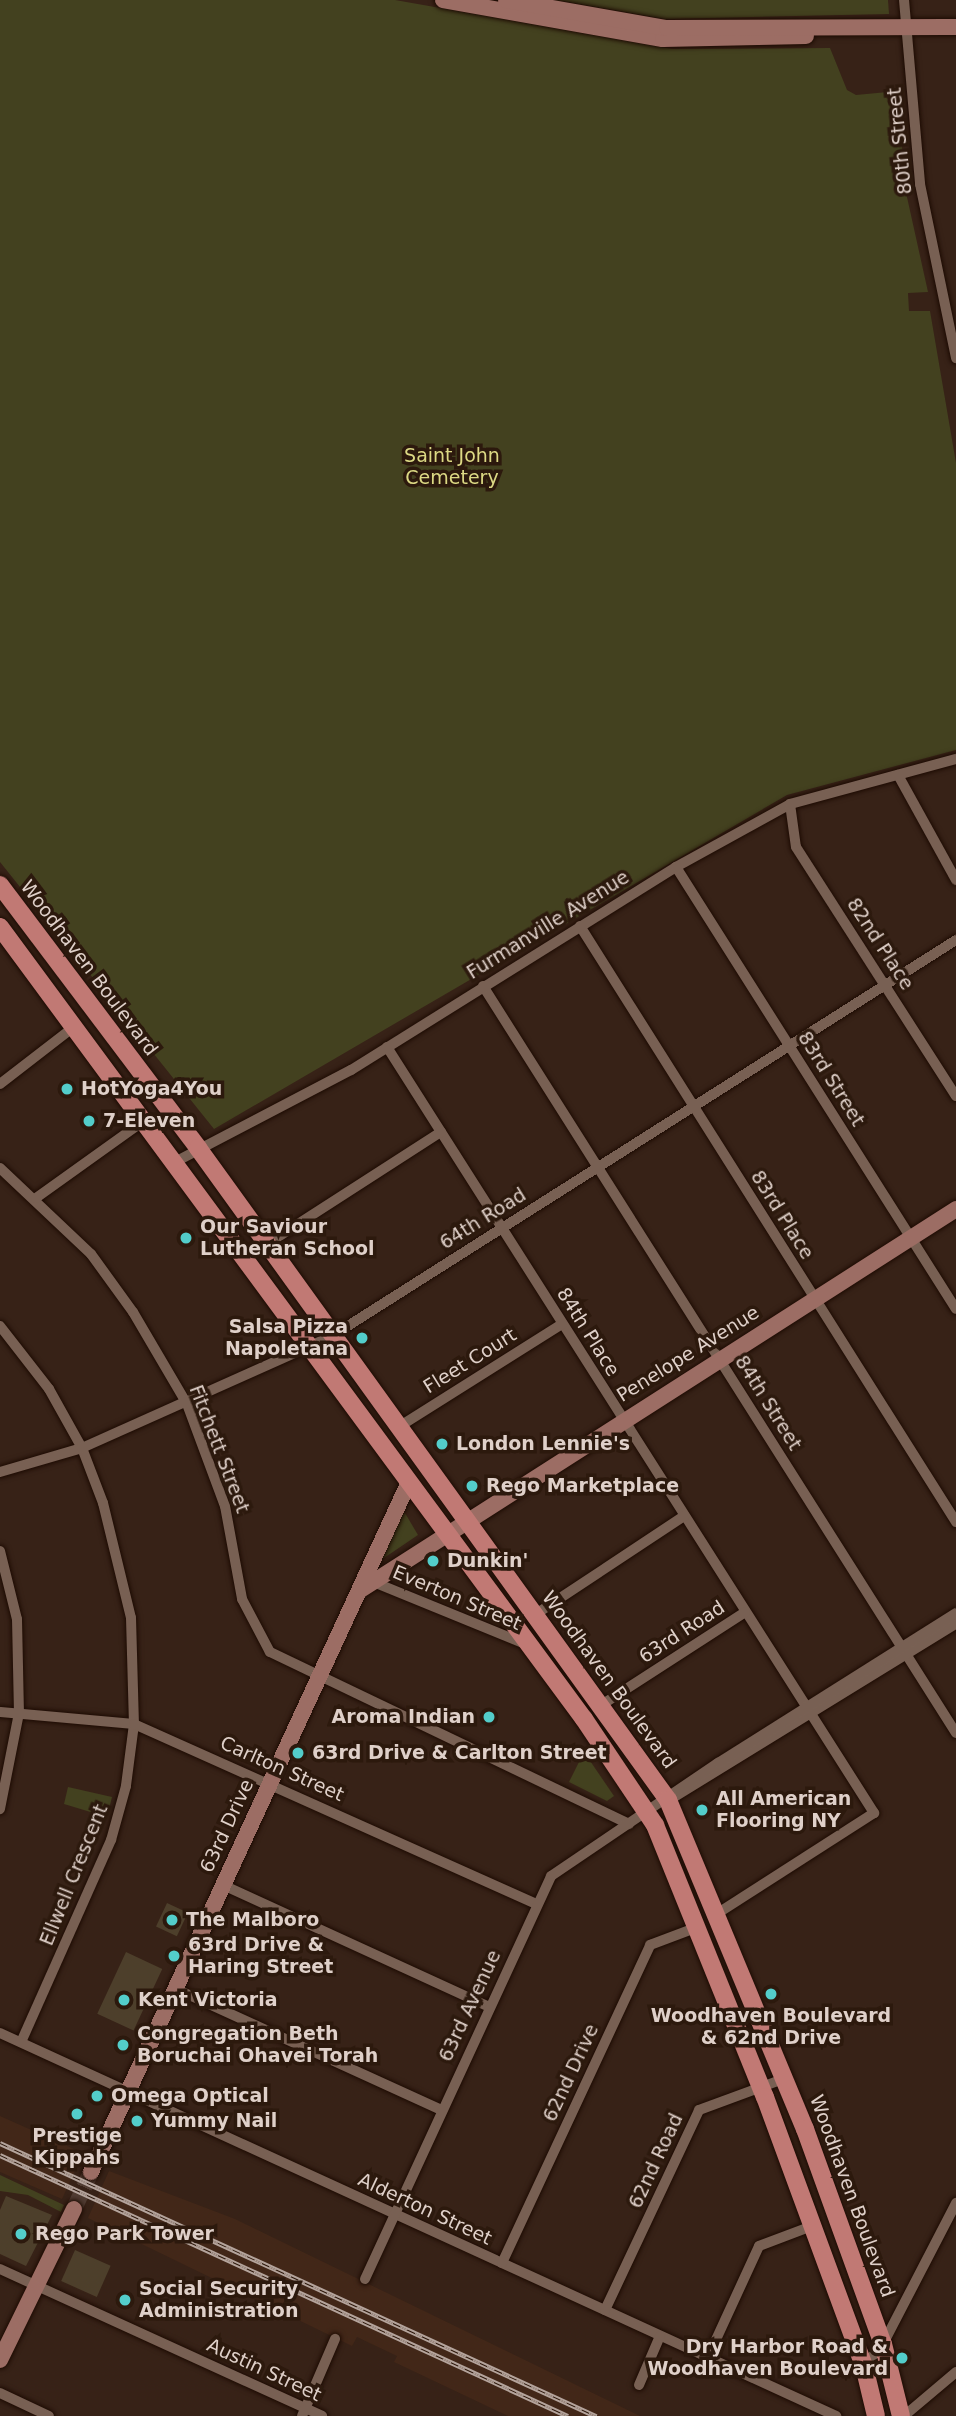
<!DOCTYPE html>
<html>
<head>
<meta charset="utf-8">
<style>
  body { margin:0 }
  #map { position:relative; width:956px; height:2416px; overflow:hidden; background:#372217; font-family:"DejaVu Sans",sans-serif }
  div>[style] { position:absolute }
  .built>* { inset:0; background:#422718 }
  .green>* { inset:0; background:#43411f }
  .building>* { inset:0; background:#4d3f2b; transform-origin:0 0 }
  .secondary-tunnel>* { height:16px; margin-top:-8px; transform-origin:0; background:repeating-linear-gradient(90deg,#503c32 0 16px,transparent 0 24px) }
  .roads { filter:drop-shadow(0 0 2px #1d0b03) drop-shadow(0 0 2px #1d0b03) }
  .street>* { height:10px; margin:-5px; padding:0 5px; transform-origin:5px; border-radius:5px; background:#786053 }
  .secondary>* { height:16px; margin:-8px; padding:0 8px; transform-origin:8px; border-radius:8px; background:#9c6d64 }
  .primary>* { height:18px; margin:-9px; padding:0 9px; transform-origin:9px; border-radius:9px; background:#c17974 }
  .rail>* { height:5px; margin-top:-2.5px; transform-origin:0; background:repeating-linear-gradient(90deg,#2c190d 0 8px,#b4a49c 0 16px); box-sizing:border-box; border-block:2px solid #b4a49c }
  .dots>* { width:19px; height:19px; translate:-50% -50%; box-sizing:border-box; border:4px solid #2c190d; border-radius:50% }
  span { translate:-50% -50%; white-space:nowrap; text-align:center; line-height:1.15; -webkit-text-stroke:7px #2c190d; paint-order:stroke }
  .street-label { font-size:19px; color:#dfd0c9 }
  .park-label { font-size:19px; color:#dcd984 }
  .poi-label { font-size:19px; color:#dfd0c9; font-weight:700 }
  .left { translate:0 -50%; text-align:left }
  .right { translate:-100% -50%; text-align:right }
</style>
</head>
<body>
<div id="map">
  <div class="built">
    <div style="clip-path:polygon(0 2116px,83px 2153px,62px 2199px,0 2172px)"></div>
    <div style="clip-path:polygon(109px 2171px,235px 2219px,640px 2416px,508px 2416px,394px 2362px,397px 2356px,357px 2337px,352px 2346px,88px 2218px)"></div>
  </div>
  <div class="green">
    <div style="clip-path:polygon(0 0,395px 0,672px 49px,830px 48px,847px 90px,856px 95px,898px 91px,905px 188px,928px 292px,908px 293px,909px 311px,930px 311px,956px 463px,956px 750px,787px 795px,214px 1129px,0 862px)"></div>
    <div style="clip-path:polygon(556px 0,888px 0,889px 14px,665px 19px)"></div>
    <div style="clip-path:polygon(405px 1513px,418px 1535px,378px 1562px,402px 1514px)"></div>
    <div style="clip-path:polygon(584px 1752px,614px 1796px,607px 1801px,569px 1782px)"></div>
    <div style="clip-path:polygon(68px 1787px,112px 1797px,107px 1817px,64px 1804px)"></div>
    <div style="clip-path:polygon(0 2175px,64px 2205px,61px 2212px,28px 2195px,0 2191px)"></div>
  </div>
  <div class="building">
    <div style="left:167px;top:1903px;width:23px;height:26px;rotate:25deg"></div>
    <div style="left:126px;top:1952px;width:40px;height:68px;rotate:25deg"></div>
    <div style="clip-path:polygon(6px 2196px,52px 2215px,26px 2266px,0 2254px,0 2210px)"></div>
    <div style="left:75px;top:2250px;width:39px;height:34px;rotate:24deg"></div>
  </div>
  <div class="secondary-tunnel">
    <div style="left:74px;top:2209px;width:41px;rotate:-65.3deg"></div>
  </div>
  <div class="roads">
    <div class="street">
      <div style="left:904px;top:0;width:185px;rotate:85deg"></div>
      <div style="left:920px;top:184px;width:178px;rotate:78.3deg"></div>
      <div style="left:898px;top:775px;width:120px;rotate:61.1deg"></div>
      <div style="left:790px;top:804px;width:43px;rotate:82.1deg"></div>
      <div style="left:796px;top:847px;width:296px;rotate:57.3deg"></div>
      <div style="left:676px;top:867px;width:523px;rotate:57.65deg"></div>
      <div style="left:580px;top:926px;width:705px;rotate:57.75deg"></div>
      <div style="left:483px;top:986px;width:884px;rotate:57.66deg"></div>
      <div style="left:387px;top:1047px;width:908px;rotate:57.55deg"></div>
      <div style="left:874px;top:1813px;width:183px;rotate:147.3deg"></div>
      <div style="left:0;top:1084px;width:95px;rotate:-37.7deg"></div>
      <div style="left:175px;top:1162px;width:199px;rotate:-27.6deg"></div>
      <div style="left:351px;top:1070px;width:383px;rotate:-32deg"></div>
      <div style="left:676px;top:867px;width:130px;rotate:-28.9deg"></div>
      <div style="left:790px;top:804px;width:172px;rotate:-15.2deg"></div>
      <div style="left:0;top:1168px;width:125px;rotate:43.4deg"></div>
      <div style="left:91px;top:1254px;width:72px;rotate:54.1deg"></div>
      <div style="left:133px;top:1312px;width:107px;rotate:59.6deg"></div>
      <div style="left:187px;top:1404px;width:109px;rotate:69.6deg"></div>
      <div style="left:225px;top:1506px;width:95px;rotate:79.6deg"></div>
      <div style="left:242px;top:1599px;width:60px;rotate:62.2deg"></div>
      <div style="left:270px;top:1652px;width:398px;rotate:25.6deg"></div>
      <div style="left:36px;top:1198px;width:134px;rotate:-35.6deg"></div>
      <div style="left:267px;top:1244px;width:207px;rotate:-32.8deg"></div>
      <div style="left:0;top:1326px;width:80px;rotate:52.1deg"></div>
      <div style="left:49px;top:1389px;width:68px;rotate:60.8deg"></div>
      <div style="left:82px;top:1448px;width:59px;rotate:69.1deg"></div>
      <div style="left:103px;top:1503px;width:118px;rotate:76.3deg"></div>
      <div style="left:131px;top:1618px;width:106px;rotate:88.4deg"></div>
      <div style="left:134px;top:1724px;width:63px;rotate:97.4deg"></div>
      <div style="left:126px;top:1786px;width:56px;rotate:105.5deg"></div>
      <div style="left:111px;top:1840px;width:221px;rotate:114deg"></div>
      <div style="left:397px;top:1428px;width:195px;rotate:-32.2deg"></div>
      <div style="left:0;top:1472px;width:85px;rotate:-16.3deg"></div>
      <div style="left:82px;top:1448px;width:274px;rotate:-24.1deg"></div>
      <div style="left:332px;top:1336px;width:739px;rotate:-32.4deg"></div>
      <div style="left:0;top:1551px;width:70px;rotate:76deg"></div>
      <div style="left:17px;top:1619px;width:94px;rotate:88.8deg"></div>
      <div style="left:19px;top:1713px;width:98px;rotate:101.2deg"></div>
      <div style="left:371px;top:1581px;width:172px;rotate:22.2deg"></div>
      <div style="left:536px;top:1614px;width:178px;rotate:-33.5deg"></div>
      <div style="left:603px;top:1704px;width:169px;rotate:-32.9deg"></div>
      <div style="left:0;top:1712px;width:135px;rotate:5.1deg"></div>
      <div style="left:134px;top:1724px;width:441px;rotate:24.1deg"></div>
      <div style="left:671px;top:1799px;width:334px;rotate:-31.6deg"></div>
      <div style="left:223px;top:1885px;width:293px;rotate:24.6deg"></div>
      <div style="left:176px;top:1989px;width:292px;rotate:24.5deg"></div>
      <div style="left:0;top:2033px;width:920px;rotate:24.61deg"></div>
      <div style="left:502px;top:2263px;width:351px;rotate:-65deg"></div>
      <div style="left:650px;top:1945px;width:51px;rotate:-20.6deg"></div>
      <div style="left:0;top:2269px;width:354px;rotate:24.5deg"></div>
      <div style="left:365px;top:2279px;width:444px;rotate:-65.2deg"></div>
      <div style="left:551px;top:1876px;width:202px;rotate:-34.1deg"></div>
      <div style="left:718px;top:1763px;width:281px;rotate:-32.2deg"></div>
      <div style="left:605px;top:2310px;width:221px;rotate:-64.8deg"></div>
      <div style="left:699px;top:2110px;width:93px;rotate:-20.2deg"></div>
      <div style="left:708px;top:2357px;width:122px;rotate:-65.3deg"></div>
      <div style="left:759px;top:2246px;width:57px;rotate:-20.7deg"></div>
      <div style="left:864px;top:2366px;width:29px;rotate:-49deg"></div>
      <div style="left:883px;top:2344px;width:159px;rotate:-62.6deg"></div>
      <div style="left:639px;top:2385px;width:53px;rotate:-66.8deg"></div>
      <div style="left:0;top:2393px;width:54px;rotate:25.1deg"></div>
      <div style="left:302px;top:2416px;width:84px;rotate:-66.8deg"></div>
      <div style="left:904px;top:2416px;width:68px;rotate:-40.2deg"></div>
    </div>
    <div class="secondary">
      <div style="left:443px;top:0;width:223px;rotate:10.1deg"></div>
      <div style="left:663px;top:39px;width:143px;rotate:-1.2deg"></div>
      <div style="left:506px;top:0;width:163px;rotate:9.9deg"></div>
      <div style="left:667px;top:28px;width:289px;rotate:-0.2deg"></div>
      <div style="left:359px;top:1591px;width:709px;rotate:-32.61deg"></div>
      <div style="left:91px;top:2172px;width:758px;rotate:-65.26deg"></div>
      <div style="left:0;top:2360px;width:168px;rotate:-63.9deg"></div>
    </div>
    <div class="primary">
      <div style="left:0;top:885px;width:329px;rotate:53deg"></div>
      <div style="left:198px;top:1148px;width:804px;rotate:54.21deg"></div>
      <div style="left:668px;top:1800px;width:356px;rotate:67.4deg"></div>
      <div style="left:805px;top:2129px;width:229px;rotate:70.1deg"></div>
      <div style="left:883px;top:2344px;width:74px;rotate:76deg"></div>
      <div style="left:0;top:927px;width:984px;rotate:53.6deg"></div>
      <div style="left:584px;top:1719px;width:128px;rotate:56.2deg"></div>
      <div style="left:655px;top:1825px;width:293px;rotate:68deg"></div>
      <div style="left:765px;top:2097px;width:287px;rotate:69.8deg"></div>
      <div style="left:864px;top:2366px;width:51px;rotate:76.5deg"></div>
    </div>
  </div>
  <div class="rail">
    <div style="left:0;top:2143px;width:656px;rotate:24.61deg"></div>
    <div style="left:0;top:2155px;width:625px;rotate:24.68deg"></div>
  </div>
  <div class="dots">
    <div style="left:67px;top:1089px;background:#53cdca"></div>
    <div style="left:89px;top:1121px;background:#53cdca"></div>
    <div style="left:186px;top:1238px;background:#53cdca"></div>
    <div style="left:362px;top:1338px;background:#53cdca"></div>
    <div style="left:442px;top:1444px;background:#53cdca"></div>
    <div style="left:472px;top:1486px;background:#53cdca"></div>
    <div style="left:433px;top:1561px;background:#53cdca"></div>
    <div style="left:489px;top:1717px;background:#53cdca"></div>
    <div style="left:298px;top:1753px;background:#53cdca"></div>
    <div style="left:702px;top:1810px;background:#53cdca"></div>
    <div style="left:172px;top:1920px;background:#53cdca"></div>
    <div style="left:174px;top:1956px;background:#53cdca"></div>
    <div style="left:771px;top:1994px;background:#53cdca"></div>
    <div style="left:124px;top:2000px;background:#53cdca"></div>
    <div style="left:123px;top:2045px;background:#53cdca"></div>
    <div style="left:97px;top:2096px;background:#53cdca"></div>
    <div style="left:77px;top:2114px;background:#53cdca"></div>
    <div style="left:137px;top:2121px;background:#53cdca"></div>
    <div style="left:21px;top:2234px;background:#53cdca"></div>
    <div style="left:125px;top:2300px;background:#53cdca"></div>
    <div style="left:902px;top:2358px;background:#53cdca"></div>
  </div>
  <div class="street-label">
    <span style="left:900px;top:141px;rotate:-96deg">80th Street</span>
    <span style="left:548px;top:925px;rotate:-32deg">Furmanville Avenue</span>
    <span style="left:880px;top:944px;rotate:57deg">82nd Place</span>
    <span style="left:89px;top:968px;rotate:53deg">Woodhaven Boulevard</span>
    <span style="left:831px;top:1079px;rotate:58deg">83rd Street</span>
    <span style="left:782px;top:1215px;rotate:58deg">83rd Place</span>
    <span style="left:483px;top:1219px;rotate:-32deg">64th Road</span>
    <span style="left:588px;top:1332px;rotate:58deg">84th Place</span>
    <span style="left:688px;top:1354px;rotate:-32deg">Penelope Avenue</span>
    <span style="left:470px;top:1361px;rotate:-32deg">Fleet Court</span>
    <span style="left:768px;top:1403px;rotate:58deg">84th Street</span>
    <span style="left:219px;top:1449px;rotate:69deg">Fitchett Street</span>
    <span style="left:457px;top:1598px;rotate:23deg">Everton Street</span>
    <span style="left:682px;top:1632px;rotate:-33deg">63rd Road</span>
    <span style="left:609px;top:1680px;rotate:54deg">Woodhaven Boulevard</span>
    <span style="left:282px;top:1769px;rotate:24deg">Carlton Street</span>
    <span style="left:227px;top:1826px;rotate:-65deg">63rd Drive</span>
    <span style="left:74px;top:1875px;rotate:-68deg">Ellwell Crescent</span>
    <span style="left:470px;top:2006px;rotate:-65deg">63rd Avenue</span>
    <span style="left:571px;top:2073px;rotate:-65deg">62nd Drive</span>
    <span style="left:656px;top:2161px;rotate:-65deg">62nd Road</span>
    <span style="left:852px;top:2196px;rotate:70deg">Woodhaven Boulevard</span>
    <span style="left:425px;top:2209px;rotate:25deg">Alderton Street</span>
    <span style="left:264px;top:2370px;rotate:25deg">Austin Street</span>
  </div>
  <div class="park-label">
    <span style="left:452px;top:467px">Saint John<br>Cemetery</span>
  </div>
  <div class="poi-label">
    <span class="left" style="left:81px;top:1089px">HotYoga4You</span>
    <span class="left" style="left:103px;top:1121px">7-Eleven</span>
    <span class="left" style="left:200px;top:1238px">Our Saviour<br>Lutheran School</span>
    <span class="right" style="left:348px;top:1338px">Salsa Pizza<br>Napoletana</span>
    <span class="left" style="left:456px;top:1444px">London Lennie's</span>
    <span class="left" style="left:486px;top:1486px">Rego Marketplace</span>
    <span class="left" style="left:447px;top:1561px">Dunkin'</span>
    <span class="right" style="left:475px;top:1717px">Aroma Indian</span>
    <span class="left" style="left:312px;top:1753px">63rd Drive &amp; Carlton Street</span>
    <span class="left" style="left:716px;top:1810px">All American<br>Flooring NY</span>
    <span class="left" style="left:186px;top:1920px">The Malboro</span>
    <span class="left" style="left:188px;top:1956px">63rd Drive &amp;<br>Haring Street</span>
    <span class="left" style="left:138px;top:2000px">Kent Victoria</span>
    <span style="left:771px;top:2027px">Woodhaven Boulevard<br>&amp; 62nd Drive</span>
    <span class="left" style="left:137px;top:2045px">Congregation Beth<br>Boruchai Ohavei Torah</span>
    <span class="left" style="left:111px;top:2096px">Omega Optical</span>
    <span class="left" style="left:151px;top:2121px">Yummy Nail</span>
    <span style="left:77px;top:2147px">Prestige<br>Kippahs</span>
    <span class="left" style="left:35px;top:2234px">Rego Park Tower</span>
    <span class="left" style="left:139px;top:2300px">Social Security<br>Administration</span>
    <span class="right" style="left:888px;top:2358px">Dry Harbor Road &amp;<br>Woodhaven Boulevard</span>
  </div>
</div>
</body>
</html>
